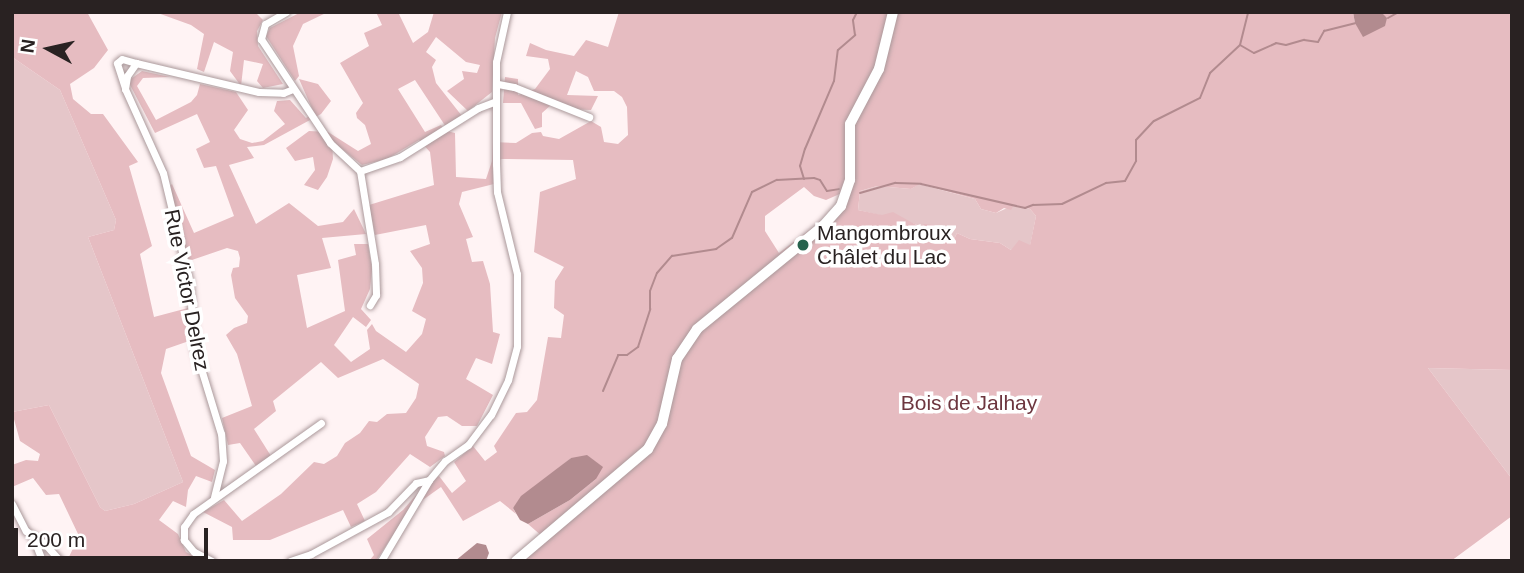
<!DOCTYPE html>
<html>
<head>
<meta charset="utf-8">
<style>
  body { margin:0 }
  #map { position:relative; width:1524px; height:573px; overflow:hidden; background:#fff3f4; font-family:Arial,sans-serif }
  div>[style] { position:absolute }
  .green>* { inset:0; background:#e5c6c9 }
  .forest>* { inset:0; background:#e6bcc1 }
  .water>* { inset:0; background:#b28b8f }
  .stream>* { height:2px; margin:-1px; padding:0 1px; transform-origin:1px; border-radius:1px; background:#b28b8f }
  .roads { filter:drop-shadow(0 0 2px #ab999b) drop-shadow(0 0 2px #ab999b) }
  .minor>* { height:7px; margin:-3.5px; padding:0 3.5px; transform-origin:3.5px; border-radius:3.5px; background:#fff }
  .secondary>* { height:10px; margin:-5px; padding:0 5px; transform-origin:5px; border-radius:5px; background:#fff }
  .dots>* { width:19px; height:19px; translate:-50% -50%; box-sizing:border-box; border:4px solid #fff; border-radius:50% }
  span { translate:-50% -50%; white-space:nowrap; text-align:center; line-height:1.15; -webkit-text-stroke:7px #fff; paint-order:stroke }
  .poi-label { font-size:21px; color:#292222 }
  .left { translate:0 -50%; text-align:left }
  .street-label { font-size:21px; color:#292222 }
  .park-label { font-size:21px; color:#6d363f }
  .frame { position:absolute; inset:0; border:14px solid #292222; pointer-events:none }
  .north { position:absolute; left:14px; top:14px; width:70px; height:70px; -webkit-text-stroke:5px #fff; paint-order:stroke; rotate:278deg; font-size:19px; font-weight:700; line-height:28px; text-align:center; color:#292222 }
  .north::after { content:''; display:block; margin:auto; width:24px; height:32px; background:#292222; clip-path:polygon(50% 0,100% 100%,50% 72%,0 100%) }
  .scale { position:absolute; left:14px; top:528px; width:194px; height:32px; box-sizing:border-box; border:4px solid #292222; border-top:0; padding-left:9px; font-size:21px; line-height:24px; white-space:nowrap; color:#292222; -webkit-text-stroke:5px #fff; paint-order:stroke }
</style>
</head>
<body>
<div id="map">
  <div class="green">
    <div style="clip-path:polygon(12px 57px,60px 90px,116px 220px,114px 230px,88px 237px,183px 482px,134px 504px,105px 511px,100px 507px,49px 405px,12px 412px)"></div>
    <div style="clip-path:polygon(919px 184px,975px 199px,981px 209px,996px 213px,1014px 205px,1030px 209px,1036px 216px,1030px 246px,1011px 250px,1000px 243px,970px 239px,957px 233px,954px 239px,909px 222px,858px 210px,860px 191px,877px 186px,911px 189px)"></div>
    <div style="clip-path:polygon(1428px 368px,1512px 370px,1512px 479px)"></div>
  </div>
  <div class="forest">
    <div style="clip-path:polygon(12px 12px,87px 12px,108px 50px,94px 68px,70px 84px,73px 99px,91px 114px,103px 114px,138px 162px,129px 166px,152px 246px,140px 254px,154px 317px,188px 308px,189px 341px,166px 349px,161px 373px,191px 456px,215px 470px,212px 482px,196px 476px,188px 490px,186px 507px,173px 501px,159px 520px,178px 534px,186px 552px,203px 561px,67px 561px,79px 536px,59px 494px,46px 495px,33px 478px,12px 487px,12px 465px,26px 460px,38px 461px,40px 454px,20px 441px,12px 412px,49px 405px,100px 507px,105px 511px,134px 504px,183px 482px,88px 237px,114px 230px,116px 220px,60px 90px,12px 57px)"></div>
    <div style="clip-path:polygon(155px 12px,255px 12px,263px 20px,257px 31px,258px 46px,283px 84px,263px 88px,257px 81px,263px 64px,244px 60px,241px 86px,230px 71px,233px 52px,214px 42px,204px 72px,197px 69px,204px 34px,191px 25px)"></div>
    <div style="clip-path:polygon(301px 12px,328px 12px,303px 24px,293px 46px,299px 76px,295px 81px,266px 36px,270px 28px)"></div>
    <div style="clip-path:polygon(evenodd,376px 12px,398px 12px,413px 43px,428px 32px,434px 12px,502px 12px,495px 38px,492px 92px,468px 111px,447px 91px,464px 79px,462px 71px,477px 73px,480px 65px,466px 62px,436px 37px,426px 52px,436px 60px,432px 67px,436px 83px,462px 116px,446px 127px,415px 80px,398px 89px,425px 132px,441px 125px,443px 128px,425px 139px,427px 144px,447px 131px,455px 133px,456px 177px,486px 179px,492px 161px,493px 142px,516px 143px,532px 133px,541px 132px,543px 136px,559px 139px,591px 121px,601px 127px,604px 142px,618px 144px,628px 135px,627px 107px,622px 97px,614px 91px,594px 91px,588px 77px,576px 71px,567px 95px,598px 96px,591px 110px,562px 109px,551px 105px,542px 113px,542px 127px,535px 129px,521px 103px,503px 103px,505px 77px,518px 79px,518px 95px,535px 89px,550px 69px,548px 59px,526px 56px,530px 43px,546px 50px,574px 56px,586px 40px,608px 47px,619px 12px,1353px 12px,1355px 23px,1381px 12px,1512px 12px,1512px 370px,1428px 368px,1512px 479px,1512px 516px,1451px 561px,517px 561px,543px 537px,528px 524px,570px 500px,596px 479px,571px 458px,513px 508px,516px 514px,500px 501px,463px 521px,441px 487px,410px 509px,376px 561px,369px 561px,374px 555px,367px 539px,403px 510px,426px 484px,439px 476px,452px 493px,466px 481px,454px 462px,473px 446px,485px 461px,497px 452px,494px 446px,516px 413px,527px 412px,537px 400px,548px 337px,561px 338px,564px 315px,554px 308px,555px 281px,564px 267px,534px 252px,540px 192px,576px 179px,573px 160px,502px 159px,495px 161px,494px 184px,462px 192px,459px 204px,473px 237px,466px 239px,472px 262px,483px 261px,490px 284px,493px 332px,500px 334px,492px 364px,476px 358px,466px 379px,493px 395px,477px 426px,462px 426px,447px 416px,438px 417px,425px 437px,427px 446px,444px 452px,445px 456px,430px 467px,410px 454px,376px 492px,357px 504px,365px 521px,351px 527px,343px 510px,270px 540px,233px 540px,232px 527px,203px 512px,224px 500px,242px 521px,281px 494px,314px 462px,324px 464px,337px 456px,345px 443px,360px 433px,369px 421px,377px 422px,387px 414px,406px 413px,416px 398px,419px 384px,383px 359px,338px 378px,321px 362px,273px 401px,276px 411px,254px 429px,271px 456px,256px 466px,240px 443px,228px 445px,222px 418px,252px 406px,237px 354px,226px 335px,234px 328px,247px 323px,248px 316px,235px 298px,231px 275px,233px 268px,239px 267px,240px 258px,238px 251px,227px 248px,189px 261px,168px 188px,172px 184px,194px 233px,234px 216px,216px 166px,204px 168px,196px 149px,210px 142px,197px 114px,155px 133px,128px 81px,142px 71px,170px 77px,143px 78px,137px 86px,156px 120px,191px 102px,197px 95px,200px 84px,236px 92px,248px 110px,234px 130px,240px 139px,252px 143px,263px 141px,285px 124px,274px 111px,277px 101px,290px 100px,306px 118px,314px 113px,299px 79px,318px 84px,331px 101px,321px 114px,264px 145px,247px 147px,254px 158px,229px 165px,256px 224px,289px 203px,318px 226px,343px 222px,354px 209px,366px 234px,322px 238px,331px 268px,297px 275px,307px 328px,345px 311px,338px 260px,356px 255px,354px 244px,368px 244px,372px 269px,370px 289px,361px 309px,371px 320px,366px 327px,353px 317px,334px 345px,351px 362px,370px 349px,367px 330px,372px 324px,376px 331px,406px 352px,422px 334px,426px 319px,412px 311px,423px 283px,422px 268px,410px 251px,430px 244px,426px 225px,375px 235px,369px 205px,434px 185px,430px 152px,419px 140px,387px 159px,362px 165px,332px 141px,333px 159px,327px 177px,318px 190px,304px 185px,315px 170px,313px 157px,295px 161px,286px 148px,309px 131px,328px 132px,358px 151px,371px 144px,365px 125px,357px 118px,356px 113px,363px 103px,340px 63px,369px 46px,364px 33px,382px 25px,376px 12px,920px 184px,975px 199px,981px 209px,996px 213px,1004px 208px,1011px 210px,1014px 205px,1030px 209px,1036px 216px,1030px 245px,1019px 240px,1011px 250px,1000px 243px,970px 239px,957px 233px,954px 239px,943px 233px,942px 226px,924px 224px,920px 227px,893px 212px,882px 215px,858px 210px,860px 191px,877px 186px,911px 189px,920px 184px,376px 12px,804px 187px,814px 196px,826px 200px,842px 193px,836px 208px,824px 219px,779px 253px,765px 231px,765px 216px,804px 187px)"></div>
  </div>
  <div class="water">
    <div style="clip-path:polygon(1353px 12px,1381px 12px,1387px 18px,1385px 26px,1363px 37px,1355px 23px)"></div>
    <div style="clip-path:polygon(587px 455px,603px 467px,596px 479px,570px 500px,528px 524px,520px 520px,513px 508px,521px 496px,571px 458px)"></div>
    <div style="clip-path:polygon(477px 543px,486px 545px,489px 553px,486px 561px,455px 561px)"></div>
  </div>
  <div class="stream">
    <div style="left:1388px;top:18px;width:13px;rotate:-29deg"></div>
    <div style="left:1240px;top:45px;width:34px;rotate:-76deg"></div>
    <div style="left:804px;top:179px;width:14px;rotate:-107deg"></div>
    <div style="left:800px;top:166px;width:18px;rotate:-74deg"></div>
    <div style="left:805px;top:149px;width:74px;rotate:-66.9deg"></div>
    <div style="left:834px;top:81px;width:31px;rotate:-83deg"></div>
    <div style="left:838px;top:50px;width:23px;rotate:-41deg"></div>
    <div style="left:855px;top:35px;width:15px;rotate:-98deg"></div>
    <div style="left:853px;top:20px;width:9px;rotate:-63deg"></div>
    <div style="left:860px;top:193px;width:37px;rotate:-16deg"></div>
    <div style="left:896px;top:183px;width:25px;rotate:2deg"></div>
    <div style="left:921px;top:184px;width:107px;rotate:13deg"></div>
    <div style="left:1025px;top:208px;width:9px;rotate:-21deg"></div>
    <div style="left:1033px;top:205px;width:29px;rotate:-2deg"></div>
    <div style="left:1062px;top:204px;width:49px;rotate:-25.5deg"></div>
    <div style="left:1106px;top:183px;width:19px;rotate:-6deg"></div>
    <div style="left:1125px;top:181px;width:23px;rotate:-61deg"></div>
    <div style="left:1136px;top:161px;width:21px;rotate:-90deg"></div>
    <div style="left:1136px;top:140px;width:26px;rotate:-47deg"></div>
    <div style="left:1154px;top:121px;width:51px;rotate:-26.6deg"></div>
    <div style="left:1200px;top:98px;width:27px;rotate:-68deg"></div>
    <div style="left:1210px;top:73px;width:41px;rotate:-43deg"></div>
    <div style="left:1240px;top:45px;width:16px;rotate:30deg"></div>
    <div style="left:1254px;top:53px;width:24px;rotate:-24deg"></div>
    <div style="left:1276px;top:43px;width:10px;rotate:11deg"></div>
    <div style="left:1286px;top:45px;width:19px;rotate:-16deg"></div>
    <div style="left:1304px;top:40px;width:14px;rotate:8deg"></div>
    <div style="left:1318px;top:42px;width:13px;rotate:-61deg"></div>
    <div style="left:1324px;top:31px;width:32px;rotate:-14deg"></div>
    <div style="left:603px;top:391px;width:39px;rotate:-67deg"></div>
    <div style="left:618px;top:355px;width:9px"></div>
    <div style="left:627px;top:355px;width:14px;rotate:-36deg"></div>
    <div style="left:638px;top:347px;width:40px;rotate:-72deg"></div>
    <div style="left:650px;top:309px;width:18px;rotate:-90deg"></div>
    <div style="left:650px;top:291px;width:19px;rotate:-69deg"></div>
    <div style="left:657px;top:273px;width:23px;rotate:-49deg"></div>
    <div style="left:672px;top:256px;width:45px;rotate:-9deg"></div>
    <div style="left:716px;top:249px;width:19px;rotate:-35deg"></div>
    <div style="left:732px;top:238px;width:50px;rotate:-66.5deg"></div>
    <div style="left:752px;top:192px;width:28px;rotate:-26deg"></div>
    <div style="left:777px;top:180px;width:37px;rotate:-3deg"></div>
    <div style="left:814px;top:178px;width:6px;rotate:18deg"></div>
    <div style="left:820px;top:180px;width:13px;rotate:58deg"></div>
    <div style="left:827px;top:191px;width:12px;rotate:-9deg"></div>
  </div>
  <div class="roads">
    <div class="minor">
      <div style="left:286px;top:12px;width:24px;rotate:150deg"></div>
      <div style="left:265px;top:24px;width:16px;rotate:105deg"></div>
      <div style="left:261px;top:39px;width:125px;rotate:56.4deg"></div>
      <div style="left:330px;top:143px;width:41px;rotate:43deg"></div>
      <div style="left:360px;top:171px;width:94px;rotate:80.8deg"></div>
      <div style="left:375px;top:264px;width:31px;rotate:88deg"></div>
      <div style="left:376px;top:295px;width:12px;rotate:121deg"></div>
      <div style="left:498px;top:84px;width:16px;rotate:11deg"></div>
      <div style="left:514px;top:87px;width:81px;rotate:21.8deg"></div>
      <div style="left:125px;top:88px;width:26px;rotate:-108deg"></div>
      <div style="left:117px;top:63px;width:6px;rotate:-39deg"></div>
      <div style="left:122px;top:59px;width:15px;rotate:16deg"></div>
      <div style="left:360px;top:171px;width:42px;rotate:-19.3deg"></div>
      <div style="left:400px;top:157px;width:92px;rotate:-32.1deg"></div>
      <div style="left:478px;top:108px;width:19px;rotate:-21deg"></div>
      <div style="left:214px;top:497px;width:37px;rotate:-76deg"></div>
      <div style="left:223px;top:461px;width:27px;rotate:-94deg"></div>
      <div style="left:221px;top:434px;width:89px;rotate:-107deg"></div>
      <div style="left:195px;top:349px;width:68px;rotate:-95deg"></div>
      <div style="left:189px;top:281px;width:111px;rotate:-103.5deg"></div>
      <div style="left:163px;top:173px;width:92px;rotate:-114.3deg"></div>
      <div style="left:125px;top:89px;width:13px;rotate:-81deg"></div>
      <div style="left:127px;top:76px;width:16px;rotate:-55deg"></div>
      <div style="left:136px;top:63px;width:126px;rotate:13.3deg"></div>
      <div style="left:259px;top:92px;width:24px;rotate:2deg"></div>
      <div style="left:283px;top:93px;width:11px;rotate:-22deg"></div>
      <div style="left:12px;top:504px;width:30px;rotate:63deg"></div>
      <div style="left:26px;top:531px;width:22px;rotate:34deg"></div>
      <div style="left:44px;top:543px;width:24px;rotate:48deg"></div>
      <div style="left:33px;top:537px;width:26px;rotate:69deg"></div>
      <div style="left:212px;top:561px;width:20px;rotate:-153deg"></div>
      <div style="left:194px;top:552px;width:16px;rotate:-130deg"></div>
      <div style="left:184px;top:540px;width:13px;rotate:-90deg"></div>
      <div style="left:184px;top:527px;width:16px;rotate:-55deg"></div>
      <div style="left:193px;top:514px;width:157px;rotate:-35.4deg"></div>
      <div style="left:290px;top:561px;width:22px;rotate:-18deg"></div>
      <div style="left:311px;top:554px;width:88px;rotate:-28.6deg"></div>
      <div style="left:388px;top:512px;width:40px;rotate:-46deg"></div>
      <div style="left:416px;top:483px;width:13px;rotate:-13deg"></div>
      <div style="left:381px;top:561px;width:94px;rotate:-59.3deg"></div>
      <div style="left:429px;top:480px;width:25px;rotate:-50deg"></div>
      <div style="left:445px;top:461px;width:28px;rotate:-35deg"></div>
      <div style="left:468px;top:445px;width:38px;rotate:-53deg"></div>
      <div style="left:491px;top:415px;width:39px;rotate:-64deg"></div>
      <div style="left:508px;top:380px;width:35px;rotate:-75deg"></div>
      <div style="left:517px;top:346px;width:72px;rotate:-90deg"></div>
      <div style="left:517px;top:274px;width:84px;rotate:-103.7deg"></div>
      <div style="left:497px;top:192px;width:28px;rotate:-92deg"></div>
      <div style="left:496px;top:164px;width:102px;rotate:-90deg"></div>
      <div style="left:496px;top:62px;width:51px;rotate:-77.6deg"></div>
    </div>
    <div class="secondary">
      <div style="left:516px;top:561px;width:173px;rotate:-40.3deg"></div>
      <div style="left:648px;top:449px;width:29px;rotate:-61deg"></div>
      <div style="left:662px;top:424px;width:67px;rotate:-77deg"></div>
      <div style="left:677px;top:359px;width:36px;rotate:-56deg"></div>
      <div style="left:697px;top:329px;width:163px;rotate:-39.3deg"></div>
      <div style="left:823px;top:226px;width:27px;rotate:-48deg"></div>
      <div style="left:841px;top:206px;width:28px;rotate:-71deg"></div>
      <div style="left:850px;top:180px;width:56px;rotate:-90deg"></div>
      <div style="left:850px;top:124px;width:62px;rotate:-62.2deg"></div>
      <div style="left:879px;top:69px;width:59px;rotate:-76.2deg"></div>
    </div>
  </div>
  <div class="dots">
    <div style="left:803px;top:245px;background:#26624d"></div>
  </div>
  <div class="poi-label">
    <span class="left" style="left:817px;top:245px">Mangombroux<br>Châlet du Lac</span>
  </div>
  <div class="street-label">
    <span style="left:187px;top:290px;rotate:79deg">Rue Victor Delrez</span>
  </div>
  <div class="park-label">
    <span style="left:969px;top:403px">Bois de Jalhay</span>
  </div>
  <div class="frame"></div>
  <div class="north">N</div>
  <div class="scale">200 m</div>
</div>
</body>
</html>
